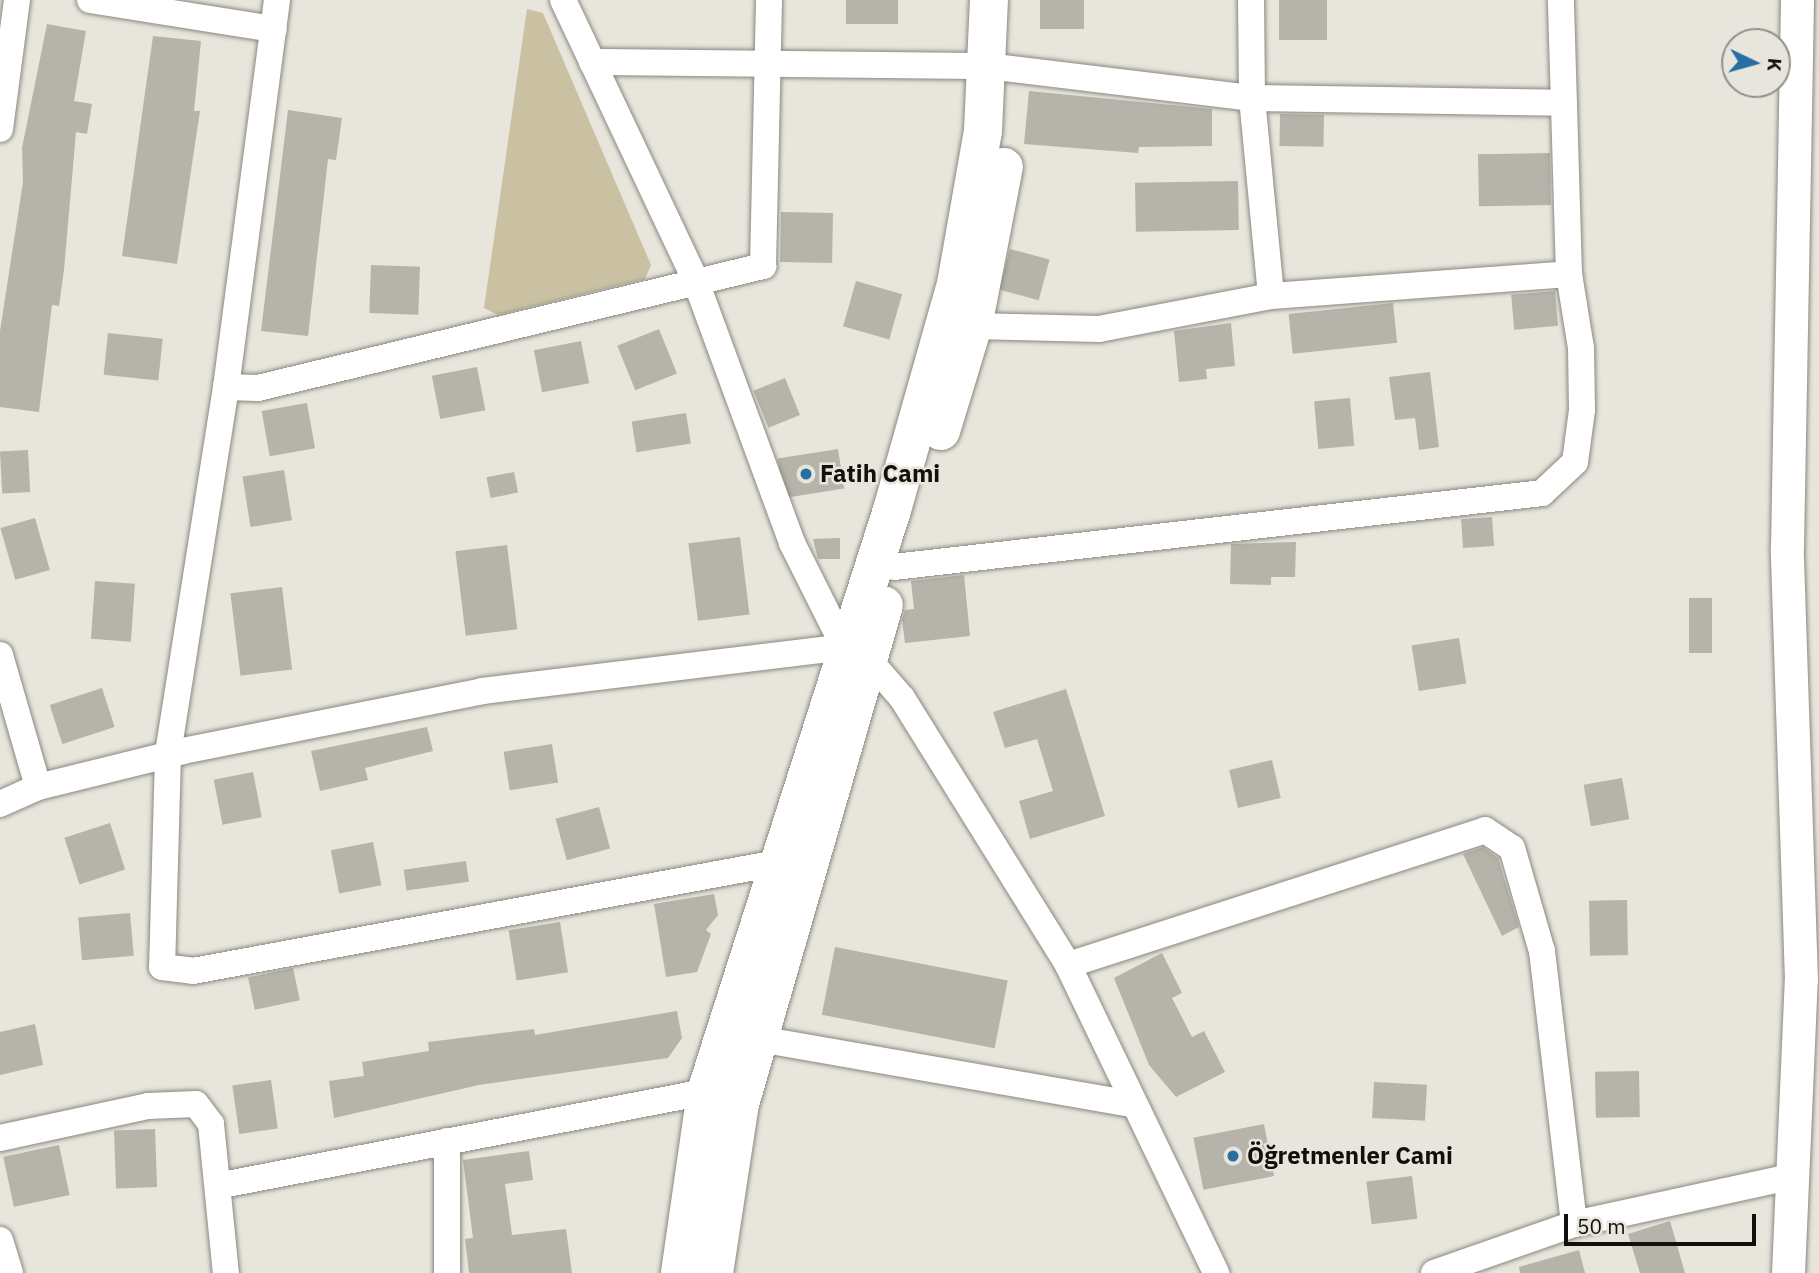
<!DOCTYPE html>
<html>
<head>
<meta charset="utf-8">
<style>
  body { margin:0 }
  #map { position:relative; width:1819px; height:1273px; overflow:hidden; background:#e8e5dc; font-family:"IBM Plex Sans",sans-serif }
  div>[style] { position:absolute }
  .green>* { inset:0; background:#c9c1a2 }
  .building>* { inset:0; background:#b5b3aa; transform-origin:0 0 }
  .roads { filter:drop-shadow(0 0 2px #8a887f) drop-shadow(0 0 2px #8a887f) }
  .minor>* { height:26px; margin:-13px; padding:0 13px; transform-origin:13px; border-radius:13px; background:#fff }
  .tertiary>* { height:33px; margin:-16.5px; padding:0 16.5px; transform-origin:16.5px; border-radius:16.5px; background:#fff }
  .secondary>* { height:38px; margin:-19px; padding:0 19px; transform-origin:19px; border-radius:19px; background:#fff }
  .dots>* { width:19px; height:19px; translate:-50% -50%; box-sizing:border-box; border:4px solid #e8e5dc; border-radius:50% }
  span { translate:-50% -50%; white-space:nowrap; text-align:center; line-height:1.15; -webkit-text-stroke:5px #e8e5dc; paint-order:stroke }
  .poi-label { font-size:24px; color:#11100d; font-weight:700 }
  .left { translate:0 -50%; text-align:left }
  .north { position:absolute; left:1721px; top:28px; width:70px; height:70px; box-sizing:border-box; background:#e8e5dc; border:2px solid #929089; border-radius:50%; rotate:95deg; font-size:19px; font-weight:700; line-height:28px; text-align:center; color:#11100d }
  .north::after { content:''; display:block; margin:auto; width:24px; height:32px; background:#276ea2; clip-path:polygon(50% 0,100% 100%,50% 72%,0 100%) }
  .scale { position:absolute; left:1564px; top:1214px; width:192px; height:32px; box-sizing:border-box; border:4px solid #11100d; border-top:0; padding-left:9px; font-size:21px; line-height:24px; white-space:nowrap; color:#11100d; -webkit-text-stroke:5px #e8e5dc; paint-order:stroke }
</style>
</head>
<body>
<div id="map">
  <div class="green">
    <div style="clip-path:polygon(527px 9px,543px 13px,651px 265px,645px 279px,498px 315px,484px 308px)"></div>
  </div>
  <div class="building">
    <div style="left:846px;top:0;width:52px;height:24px"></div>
    <div style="left:1040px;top:0;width:44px;height:29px"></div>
    <div style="left:1279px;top:0;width:48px;height:40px"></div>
    <div style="clip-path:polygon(47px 24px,86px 31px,74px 101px,92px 104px,87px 134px,76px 132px,64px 270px,59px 306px,52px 305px,39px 412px,0 407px,0 331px,23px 182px,22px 148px)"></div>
    <div style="clip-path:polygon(153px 36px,201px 41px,194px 111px,200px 111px,177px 264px,122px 256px)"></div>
    <div style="clip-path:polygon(1029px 91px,1212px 109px,1212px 146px,1139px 147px,1138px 153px,1024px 144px)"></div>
    <div style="clip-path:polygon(288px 110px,342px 118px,336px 160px,328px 159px,308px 336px,261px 331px)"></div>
    <div style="left:1280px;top:114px;width:44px;height:32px;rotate:1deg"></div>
    <div style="left:1550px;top:153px;width:52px;height:72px;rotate:89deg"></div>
    <div style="left:1238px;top:181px;width:49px;height:103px;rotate:89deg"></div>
    <div style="left:781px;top:212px;width:52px;height:50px;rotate:1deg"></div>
    <div style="left:1010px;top:249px;width:41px;height:42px;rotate:15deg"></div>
    <div style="left:371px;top:265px;width:49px;height:48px;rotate:2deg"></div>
    <div style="left:856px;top:281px;width:48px;height:47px;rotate:16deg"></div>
    <div style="left:1555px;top:291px;width:35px;height:44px;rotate:85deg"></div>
    <div style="left:1393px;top:303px;width:40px;height:105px;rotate:84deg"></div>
    <div style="clip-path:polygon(1231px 323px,1235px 366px,1206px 369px,1207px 379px,1179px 382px,1174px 331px)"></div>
    <div style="left:659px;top:329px;width:48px;height:45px;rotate:68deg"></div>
    <div style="left:108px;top:333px;width:55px;height:42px;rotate:6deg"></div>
    <div style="left:581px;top:341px;width:43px;height:48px;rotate:79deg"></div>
    <div style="left:477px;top:367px;width:44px;height:46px;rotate:79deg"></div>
    <div style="clip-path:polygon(1430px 372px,1439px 447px,1419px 450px,1415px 418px,1395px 420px,1389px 377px)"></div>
    <div style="left:785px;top:378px;width:40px;height:34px;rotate:68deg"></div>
    <div style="left:1350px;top:398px;width:48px;height:36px;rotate:85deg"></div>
    <div style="left:307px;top:403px;width:46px;height:46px;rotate:80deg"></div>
    <div style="left:686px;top:413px;width:31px;height:55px;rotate:81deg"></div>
    <div style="left:838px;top:449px;width:40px;height:61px;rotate:81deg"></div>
    <div style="left:28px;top:450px;width:42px;height:28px;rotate:87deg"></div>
    <div style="left:284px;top:470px;width:51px;height:42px;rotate:81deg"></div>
    <div style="left:514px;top:472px;width:21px;height:28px;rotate:79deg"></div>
    <div style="left:1492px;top:517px;width:29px;height:31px;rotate:86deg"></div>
    <div style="left:35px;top:518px;width:54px;height:36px;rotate:74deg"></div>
    <div style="left:740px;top:537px;width:78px;height:52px;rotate:83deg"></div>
    <div style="clip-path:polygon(840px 538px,840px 559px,818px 559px,813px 539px)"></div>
    <div style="clip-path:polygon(1296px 542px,1295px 577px,1271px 577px,1271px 585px,1230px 584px,1231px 544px)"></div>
    <div style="left:507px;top:545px;width:85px;height:52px;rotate:83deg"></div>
    <div style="clip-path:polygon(964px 575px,970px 636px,905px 643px,902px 620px,905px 610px,914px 609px,911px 581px)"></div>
    <div style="left:95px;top:581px;width:40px;height:58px;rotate:4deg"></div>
    <div style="left:282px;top:587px;width:83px;height:52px;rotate:83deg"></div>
    <div style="left:1689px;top:598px;width:23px;height:55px"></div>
    <div style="left:1459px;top:638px;width:46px;height:48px;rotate:81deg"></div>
    <div style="left:102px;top:688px;width:41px;height:55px;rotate:72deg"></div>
    <div style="clip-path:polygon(1066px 689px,1105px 816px,1030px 839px,1019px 801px,1053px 791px,1037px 739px,1005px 748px,993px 712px)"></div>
    <div style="clip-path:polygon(427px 727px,433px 751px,365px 768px,368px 780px,320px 791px,311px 751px)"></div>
    <div style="left:552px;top:744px;width:39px;height:49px;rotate:81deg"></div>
    <div style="left:1272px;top:760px;width:39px;height:44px;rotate:77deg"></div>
    <div style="left:253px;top:772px;width:46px;height:40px;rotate:79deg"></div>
    <div style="left:1622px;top:778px;width:42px;height:39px;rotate:80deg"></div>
    <div style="left:599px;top:807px;width:43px;height:45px;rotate:75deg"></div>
    <div style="left:110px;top:823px;width:49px;height:48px;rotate:72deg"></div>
    <div style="left:373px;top:842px;width:44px;height:43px;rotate:79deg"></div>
    <div style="clip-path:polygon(1483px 847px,1498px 858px,1519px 927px,1502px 936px,1463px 854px)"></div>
    <div style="left:466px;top:861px;width:21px;height:63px;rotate:82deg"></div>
    <div style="clip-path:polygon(714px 894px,718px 915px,706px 930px,711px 934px,697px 972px,666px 977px,654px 904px)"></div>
    <div style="left:1627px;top:900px;width:55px;height:38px;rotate:89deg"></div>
    <div style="left:130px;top:913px;width:43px;height:52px;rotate:85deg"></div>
    <div style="left:560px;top:922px;width:51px;height:52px;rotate:81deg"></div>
    <div style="left:835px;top:947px;width:176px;height:69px;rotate:11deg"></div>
    <div style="clip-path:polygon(1162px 953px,1182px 993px,1172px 998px,1192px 1037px,1204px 1031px,1225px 1072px,1176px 1097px,1149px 1065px,1114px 978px)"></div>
    <div style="left:293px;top:968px;width:33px;height:46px;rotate:78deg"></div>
    <div style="clip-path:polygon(677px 1011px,682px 1038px,668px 1058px,479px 1085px,334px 1118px,329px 1081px,364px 1076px,362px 1062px,429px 1051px,428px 1042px,534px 1029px,535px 1035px)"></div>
    <div style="clip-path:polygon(35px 1024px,43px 1065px,0 1075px,0 1032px)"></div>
    <div style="left:1639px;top:1071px;width:46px;height:44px;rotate:89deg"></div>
    <div style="left:271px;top:1080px;width:49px;height:39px;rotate:82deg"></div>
    <div style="left:1374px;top:1082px;width:53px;height:36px;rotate:3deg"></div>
    <div style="left:1264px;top:1124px;width:53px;height:72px;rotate:79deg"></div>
    <div style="left:155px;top:1129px;width:58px;height:41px;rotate:88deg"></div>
    <div style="left:59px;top:1145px;width:51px;height:57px;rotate:78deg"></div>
    <div style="clip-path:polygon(529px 1151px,533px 1180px,505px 1184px,512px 1235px,566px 1229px,572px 1273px,469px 1273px,465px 1239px,473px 1238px,463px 1160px)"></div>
    <div style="left:1412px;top:1176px;width:43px;height:46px;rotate:83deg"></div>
    <div style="clip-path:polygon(1670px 1221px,1685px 1273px,1640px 1273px,1628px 1234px)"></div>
    <div style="clip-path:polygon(1579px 1250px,1585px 1273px,1520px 1273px,1519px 1267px)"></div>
  </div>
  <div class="roads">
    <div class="minor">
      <div style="left:90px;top:0;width:186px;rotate:9deg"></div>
      <div style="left:277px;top:0;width:390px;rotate:97.5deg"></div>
      <div style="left:226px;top:387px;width:32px;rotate:2deg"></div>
      <div style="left:258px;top:388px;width:520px;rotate:-13.58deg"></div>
      <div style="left:763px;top:266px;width:266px;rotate:-88.7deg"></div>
      <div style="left:563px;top:0;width:309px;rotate:64.7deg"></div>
      <div style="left:695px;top:279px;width:281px;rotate:69.8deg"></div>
      <div style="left:792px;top:543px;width:116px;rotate:63.4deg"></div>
      <div style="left:1251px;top:0;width:98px;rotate:89.4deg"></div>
      <div style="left:1252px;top:98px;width:199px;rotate:84.5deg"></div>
      <div style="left:592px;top:62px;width:395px;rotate:0.6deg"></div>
      <div style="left:987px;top:66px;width:267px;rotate:6.9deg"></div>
      <div style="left:1252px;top:98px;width:312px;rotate:0.9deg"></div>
      <div style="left:0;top:129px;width:130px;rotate:-82.5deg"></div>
      <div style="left:973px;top:326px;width:126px;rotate:1.4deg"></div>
      <div style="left:1099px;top:329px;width:175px;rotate:-10.9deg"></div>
      <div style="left:1271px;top:296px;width:299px;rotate:-4.2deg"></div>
      <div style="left:226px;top:387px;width:373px;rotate:99deg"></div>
      <div style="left:168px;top:755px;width:212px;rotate:91.6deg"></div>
      <div style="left:162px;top:967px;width:31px;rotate:7deg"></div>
      <div style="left:193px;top:971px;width:594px;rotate:-10.48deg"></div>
      <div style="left:894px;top:567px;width:652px;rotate:-6.51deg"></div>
      <div style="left:1542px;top:493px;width:45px;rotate:-43.2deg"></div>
      <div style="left:1575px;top:462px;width:52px;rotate:-82.3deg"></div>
      <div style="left:1582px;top:410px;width:62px;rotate:-90.9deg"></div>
      <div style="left:1581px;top:348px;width:75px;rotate:-99.2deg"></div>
      <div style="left:1569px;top:274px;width:274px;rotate:-91.7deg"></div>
      <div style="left:0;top:655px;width:137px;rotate:73.9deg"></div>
      <div style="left:0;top:804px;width:42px;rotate:-24.1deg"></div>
      <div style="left:38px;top:787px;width:149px;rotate:-13.9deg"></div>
      <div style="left:183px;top:751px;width:305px;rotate:-11.3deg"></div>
      <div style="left:482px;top:691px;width:365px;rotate:-6.9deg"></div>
      <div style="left:844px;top:647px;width:28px;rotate:27deg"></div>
      <div style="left:869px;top:660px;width:50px;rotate:49deg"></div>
      <div style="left:902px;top:698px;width:314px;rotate:58.1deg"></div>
      <div style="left:1068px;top:965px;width:342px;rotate:64.3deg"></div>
      <div style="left:1068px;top:965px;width:438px;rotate:-17.9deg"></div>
      <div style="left:1485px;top:830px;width:32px;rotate:34deg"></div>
      <div style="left:1512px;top:848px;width:107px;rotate:73.8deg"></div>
      <div style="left:1542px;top:951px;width:275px;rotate:83.3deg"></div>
      <div style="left:759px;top:1039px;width:379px;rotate:9.9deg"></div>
      <div style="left:0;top:1138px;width:151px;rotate:-12.2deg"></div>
      <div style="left:148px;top:1106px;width:48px;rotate:-2.4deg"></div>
      <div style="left:196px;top:1104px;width:25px;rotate:53deg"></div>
      <div style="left:211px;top:1124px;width:150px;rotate:84.3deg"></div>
      <div style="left:447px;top:1141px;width:132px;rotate:90deg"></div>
      <div style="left:222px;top:1185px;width:493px;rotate:-10.9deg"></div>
      <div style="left:0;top:1240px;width:34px;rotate:73deg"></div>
      <div style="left:1434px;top:1273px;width:148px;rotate:-19.3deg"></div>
      <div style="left:1574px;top:1224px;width:226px;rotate:-12.3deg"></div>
    </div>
    <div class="tertiary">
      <div style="left:1788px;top:1273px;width:293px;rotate:-87.5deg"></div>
      <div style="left:1801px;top:980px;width:433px;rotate:-91.9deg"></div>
      <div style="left:1787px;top:547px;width:547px;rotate:-88.95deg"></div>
    </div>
    <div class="secondary">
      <div style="left:941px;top:431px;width:110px;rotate:-73.1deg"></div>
      <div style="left:973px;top:326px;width:162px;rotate:-79deg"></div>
      <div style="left:680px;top:1273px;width:183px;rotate:-81.8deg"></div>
      <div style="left:706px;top:1092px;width:611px;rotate:-72.28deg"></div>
      <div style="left:892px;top:510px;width:235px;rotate:-74.2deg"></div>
      <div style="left:956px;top:284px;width:155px;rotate:-80deg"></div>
      <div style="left:983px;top:131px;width:131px;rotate:-87.4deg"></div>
      <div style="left:714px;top:1273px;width:171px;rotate:-81.3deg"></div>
      <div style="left:740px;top:1104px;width:519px;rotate:-73.9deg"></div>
    </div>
  </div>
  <div class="dots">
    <div style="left:806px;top:474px;background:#276ea2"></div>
    <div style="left:1233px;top:1156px;background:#276ea2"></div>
  </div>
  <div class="poi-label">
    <span class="left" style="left:820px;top:474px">Fatih Cami</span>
    <span class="left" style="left:1247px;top:1156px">Öğretmenler Cami</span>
  </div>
  <div class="north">K</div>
  <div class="scale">50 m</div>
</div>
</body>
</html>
